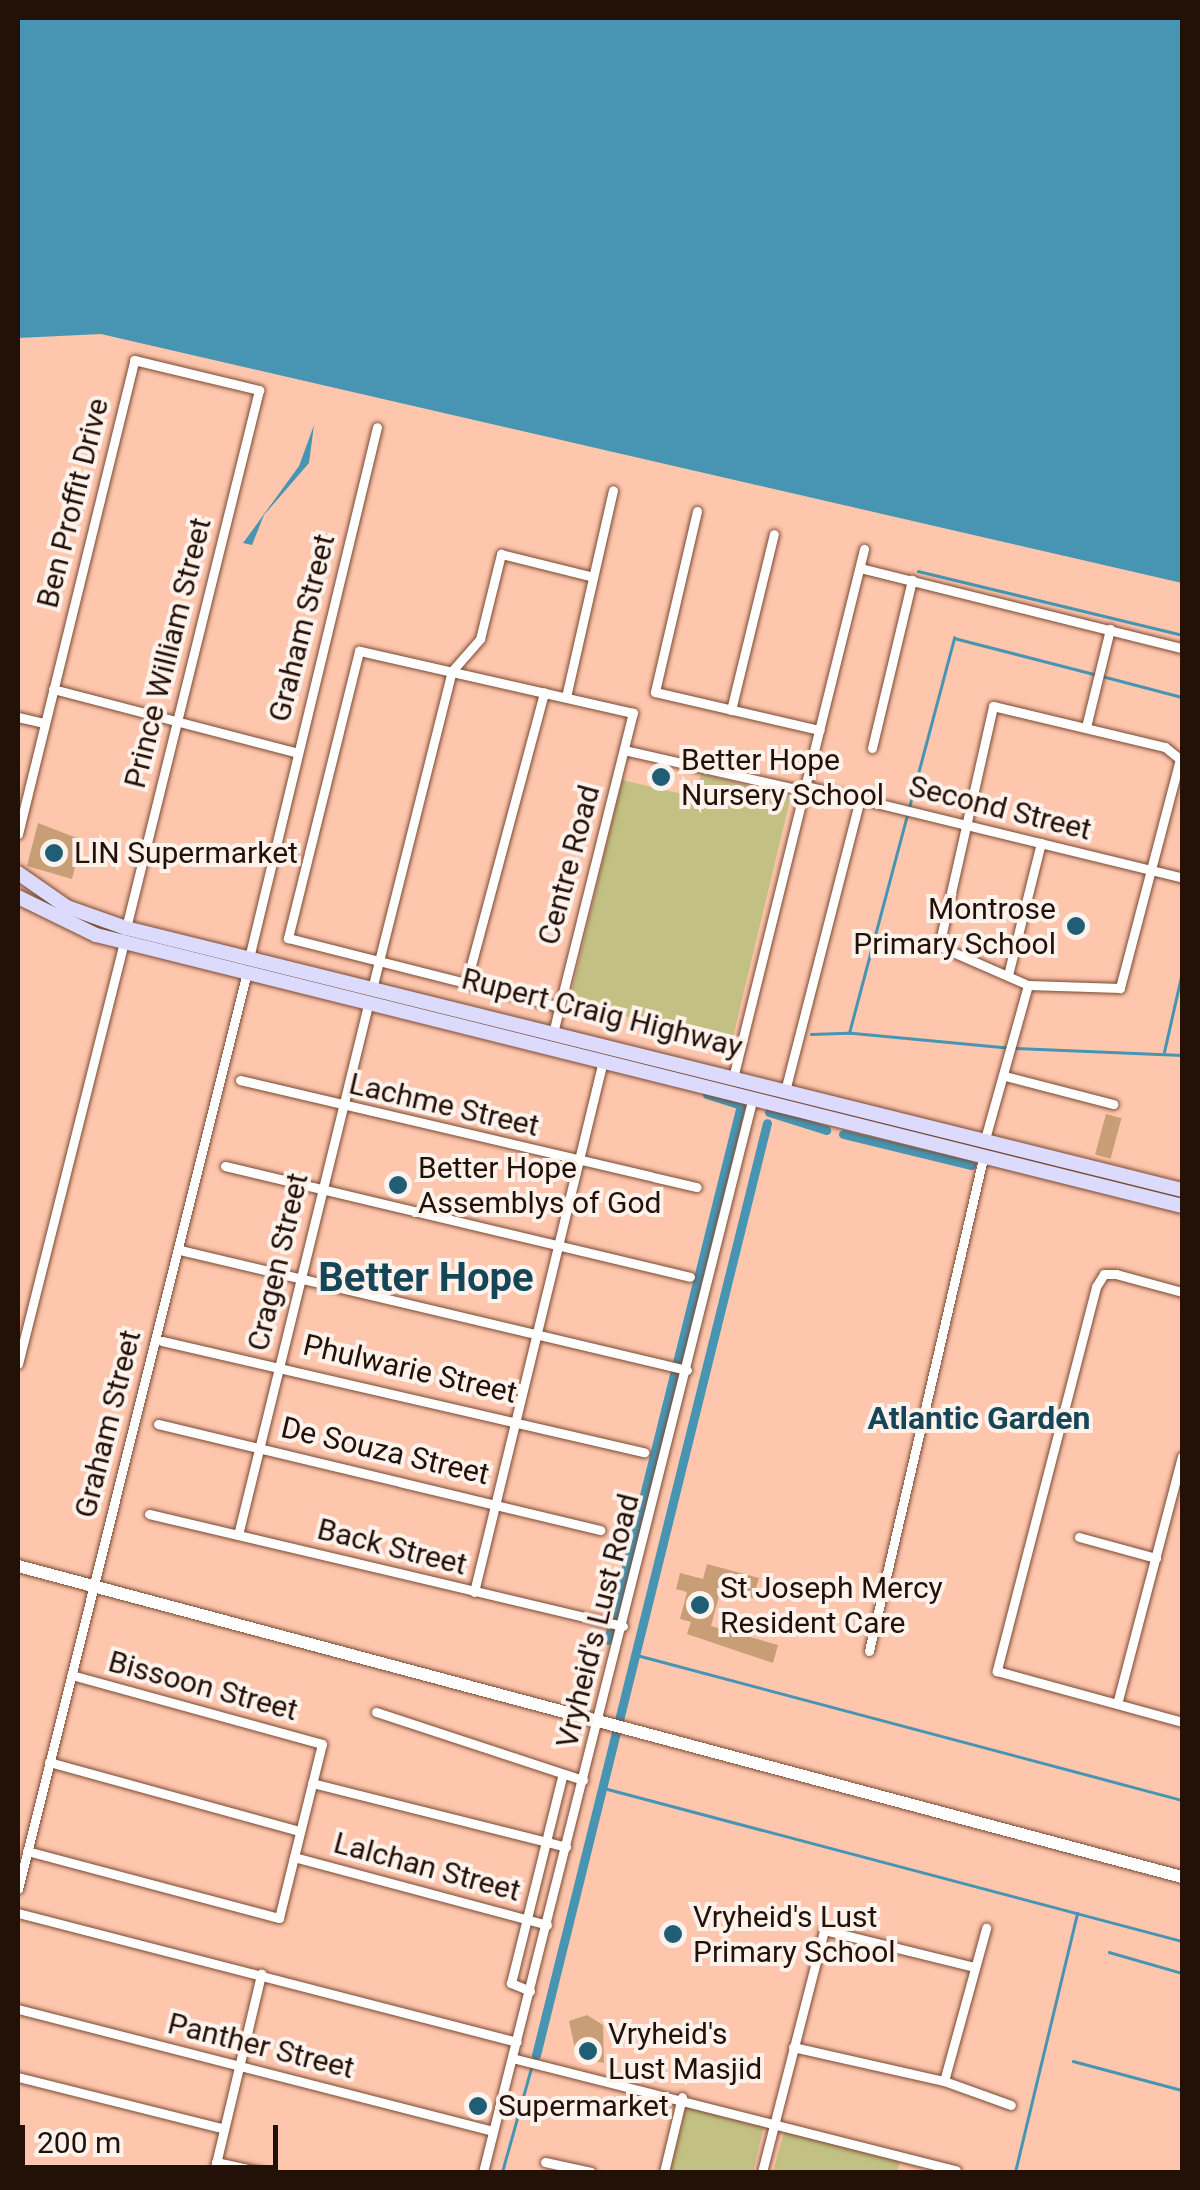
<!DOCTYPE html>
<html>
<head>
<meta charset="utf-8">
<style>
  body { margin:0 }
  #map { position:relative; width:1200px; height:2190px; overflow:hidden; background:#fec6ac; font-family:Roboto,sans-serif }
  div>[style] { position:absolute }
  .green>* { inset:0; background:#c3c083 }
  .water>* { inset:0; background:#4795b3 }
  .stream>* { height:2.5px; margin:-1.25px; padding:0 1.25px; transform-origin:1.25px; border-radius:1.25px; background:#4795b3 }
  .canal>* { height:9px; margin:-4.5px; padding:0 4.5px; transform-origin:4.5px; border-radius:4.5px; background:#4795b3 }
  .building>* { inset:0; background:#c89e76; transform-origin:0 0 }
  .roads { filter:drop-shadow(0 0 2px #794933) drop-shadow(0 0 2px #794933) }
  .street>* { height:9px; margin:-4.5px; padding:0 4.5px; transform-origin:4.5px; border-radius:4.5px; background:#fff }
  .secondary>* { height:12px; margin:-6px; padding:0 6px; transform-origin:6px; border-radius:6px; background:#fff }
  .primary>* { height:14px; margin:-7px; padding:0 7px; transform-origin:7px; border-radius:7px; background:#dcdbfd }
  .dots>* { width:28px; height:28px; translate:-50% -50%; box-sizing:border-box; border:5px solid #fef2ed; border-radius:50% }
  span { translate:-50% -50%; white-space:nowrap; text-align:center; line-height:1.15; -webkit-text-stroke:8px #fef2ed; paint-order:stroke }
  .street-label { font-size:30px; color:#231007 }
  .poi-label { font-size:30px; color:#231007 }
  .left { translate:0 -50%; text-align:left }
  .right { translate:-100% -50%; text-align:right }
  .neighbourhood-label { font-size:32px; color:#144658; font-weight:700 }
  .district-label { font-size:40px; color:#144658; font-weight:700 }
  .frame { position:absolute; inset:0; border:20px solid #231007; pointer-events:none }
  .scale { position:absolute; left:20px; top:2125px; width:258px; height:45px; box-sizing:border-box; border:5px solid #231007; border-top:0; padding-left:12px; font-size:30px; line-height:35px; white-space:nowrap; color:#231007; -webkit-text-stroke:8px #fef2ed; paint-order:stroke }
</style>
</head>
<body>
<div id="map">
  <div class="green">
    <div style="clip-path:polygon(701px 774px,791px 796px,732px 1041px,569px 1003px,622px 780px,695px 797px)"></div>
    <div style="clip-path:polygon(687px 2104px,765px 2122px,753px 2172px,670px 2172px)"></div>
    <div style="clip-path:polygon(784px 2132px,900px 2162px,897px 2172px,773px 2172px)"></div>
  </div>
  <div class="water">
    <div style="clip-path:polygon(18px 18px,1182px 18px,1182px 583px,101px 334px,18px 338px)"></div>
    <div style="clip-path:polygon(314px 425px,309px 463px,264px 515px,252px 545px,243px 543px,299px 466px)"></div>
  </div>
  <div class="stream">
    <div style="left:918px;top:571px;width:272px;rotate:13.6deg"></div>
    <div style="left:1102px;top:676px;width:83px;rotate:14.7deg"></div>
    <div style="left:811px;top:1034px;width:37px;rotate:-2deg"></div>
    <div style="left:1007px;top:1048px;width:159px;rotate:-174.6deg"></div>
    <div style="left:849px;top:1033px;width:409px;rotate:-75.1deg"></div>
    <div style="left:954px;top:638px;width:145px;rotate:14.4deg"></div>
    <div style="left:1015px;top:1048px;width:167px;rotate:2.4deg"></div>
    <div style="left:1164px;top:1052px;width:82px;rotate:-77.3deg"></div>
    <div style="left:633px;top:1654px;width:568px;rotate:14.89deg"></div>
    <div style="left:600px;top:1787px;width:602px;rotate:14.82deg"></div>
    <div style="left:1109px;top:1952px;width:76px;rotate:16deg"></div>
    <div style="left:1073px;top:2061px;width:113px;rotate:14.9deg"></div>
    <div style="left:502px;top:2172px;width:108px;rotate:-74.4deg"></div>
    <div style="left:1015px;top:2172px;width:266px;rotate:-76.5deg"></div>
  </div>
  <div class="canal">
    <div style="left:769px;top:1112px;width:60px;rotate:17.5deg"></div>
    <div style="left:843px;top:1134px;width:132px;rotate:13.6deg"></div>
    <div style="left:608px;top:1640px;width:551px;rotate:-76.04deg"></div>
    <div style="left:741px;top:1105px;width:36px;rotate:-162deg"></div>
    <div style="left:536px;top:2055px;width:960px;rotate:-76.08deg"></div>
  </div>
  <div class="building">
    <div style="clip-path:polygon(38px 823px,82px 840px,72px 879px,27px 866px)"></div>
    <div style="left:1106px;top:1114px;width:16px;height:42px;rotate:15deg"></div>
    <div style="clip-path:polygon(707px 1564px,759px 1578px,753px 1598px,721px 1589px,711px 1626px,778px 1645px,773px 1663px,687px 1634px,691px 1622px,680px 1619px,687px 1592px,676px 1589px,680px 1573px,703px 1579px)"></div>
    <div style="clip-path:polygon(587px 2015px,603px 2025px,604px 2063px,577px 2058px,569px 2021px)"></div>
  </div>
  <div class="roads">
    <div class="street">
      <div style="left:697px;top:511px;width:186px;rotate:103.1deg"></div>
      <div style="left:655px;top:692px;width:169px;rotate:13deg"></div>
      <div style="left:860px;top:568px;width:332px;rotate:14deg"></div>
      <div style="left:53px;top:689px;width:253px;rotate:14.6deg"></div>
      <div style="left:566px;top:697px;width:212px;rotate:-77.2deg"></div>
      <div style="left:993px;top:706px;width:177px;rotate:13.4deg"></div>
      <div style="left:1165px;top:747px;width:19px;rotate:39deg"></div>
      <div style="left:1180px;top:759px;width:237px;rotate:104.7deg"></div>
      <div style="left:1120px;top:988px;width:92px;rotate:-178.1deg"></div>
      <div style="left:1028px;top:985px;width:97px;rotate:-156.3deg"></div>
      <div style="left:939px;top:946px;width:246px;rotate:-77.3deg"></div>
      <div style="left:731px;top:710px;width:181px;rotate:-76.3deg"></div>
      <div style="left:18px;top:717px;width:27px;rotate:13deg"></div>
      <div style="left:1086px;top:727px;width:101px;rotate:-76.2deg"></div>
      <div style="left:872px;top:748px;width:173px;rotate:-76.6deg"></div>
      <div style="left:624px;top:750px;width:186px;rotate:12.8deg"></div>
      <div style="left:806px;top:786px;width:387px;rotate:13.7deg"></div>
      <div style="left:18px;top:834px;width:488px;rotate:-76.2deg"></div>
      <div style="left:134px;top:360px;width:129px;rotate:13.5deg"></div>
      <div style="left:259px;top:390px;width:554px;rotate:103.89deg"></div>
      <div style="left:249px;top:958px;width:546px;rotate:-76.45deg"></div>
      <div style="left:1008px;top:975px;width:136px;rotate:-76deg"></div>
      <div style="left:466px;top:984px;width:302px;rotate:-75deg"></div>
      <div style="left:373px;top:985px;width:324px;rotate:-75.9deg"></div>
      <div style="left:452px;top:671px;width:43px;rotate:-48.8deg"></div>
      <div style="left:480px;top:639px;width:88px;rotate:-76.1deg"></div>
      <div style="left:501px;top:554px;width:95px;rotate:14deg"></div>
      <div style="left:554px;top:1029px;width:326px;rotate:-76deg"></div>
      <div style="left:633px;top:713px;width:281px;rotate:-167.2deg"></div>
      <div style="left:359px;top:651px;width:296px;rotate:103.9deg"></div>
      <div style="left:288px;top:938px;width:277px;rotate:14.2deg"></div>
      <div style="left:734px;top:1074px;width:541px;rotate:-76.09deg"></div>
      <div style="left:1005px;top:1076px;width:112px;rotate:14.5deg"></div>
      <div style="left:240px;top:1080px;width:469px;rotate:13.2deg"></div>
      <div style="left:786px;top:1087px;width:297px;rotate:-75.6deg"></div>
      <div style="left:985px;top:1139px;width:160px;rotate:-74.4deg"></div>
      <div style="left:225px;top:1166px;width:478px;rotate:13.4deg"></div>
      <div style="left:180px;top:1250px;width:521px;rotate:13.32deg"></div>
      <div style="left:1182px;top:1292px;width:68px;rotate:-164.7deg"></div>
      <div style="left:1116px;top:1274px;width:12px;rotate:180deg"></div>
      <div style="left:1104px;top:1274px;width:15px;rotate:122deg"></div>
      <div style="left:1096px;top:1287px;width:397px;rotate:104.5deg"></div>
      <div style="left:997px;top:1671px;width:192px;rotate:15.4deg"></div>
      <div style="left:162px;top:1341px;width:495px;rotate:13deg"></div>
      <div style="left:18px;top:1364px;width:434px;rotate:-75.9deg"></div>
      <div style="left:158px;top:1424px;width:455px;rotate:13.5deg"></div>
      <div style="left:149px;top:1514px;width:487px;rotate:13.3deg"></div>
      <div style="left:238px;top:1535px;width:550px;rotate:-76.22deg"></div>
      <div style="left:1079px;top:1537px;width:80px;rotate:15.3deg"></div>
      <div style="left:474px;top:1592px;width:546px;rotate:-76.35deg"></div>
      <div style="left:869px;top:1651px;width:510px;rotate:-76.97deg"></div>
      <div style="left:1117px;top:1704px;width:256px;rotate:-75.3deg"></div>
      <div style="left:376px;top:1712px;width:218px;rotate:18.2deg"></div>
      <div style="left:49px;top:1762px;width:260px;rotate:15.4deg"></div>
      <div style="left:312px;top:1783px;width:262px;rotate:14.1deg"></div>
      <div style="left:27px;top:1851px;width:261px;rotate:14.9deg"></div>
      <div style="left:279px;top:1918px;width:63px;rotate:-76.2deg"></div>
      <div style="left:294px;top:1857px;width:116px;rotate:-76.1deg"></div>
      <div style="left:322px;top:1744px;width:260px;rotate:-164.6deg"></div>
      <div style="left:294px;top:1857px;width:262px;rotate:15deg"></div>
      <div style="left:18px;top:1889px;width:945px;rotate:-75.98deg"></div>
      <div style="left:18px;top:1913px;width:515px;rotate:14.49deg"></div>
      <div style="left:530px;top:1991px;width:21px;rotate:-157deg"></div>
      <div style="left:511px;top:1983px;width:212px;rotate:-76.1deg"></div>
      <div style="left:18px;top:2009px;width:490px;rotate:14.4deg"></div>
      <div style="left:793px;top:2047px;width:155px;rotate:12.7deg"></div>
      <div style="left:944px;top:2081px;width:71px;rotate:19.7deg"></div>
      <div style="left:512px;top:2058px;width:458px;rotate:14.2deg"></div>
      <div style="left:18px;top:2077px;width:209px;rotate:14.1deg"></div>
      <div style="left:944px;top:2081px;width:159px;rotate:-74.6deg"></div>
      <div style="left:216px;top:2162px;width:46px;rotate:12.5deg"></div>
      <div style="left:545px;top:2162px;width:47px;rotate:12.3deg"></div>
      <div style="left:214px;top:2172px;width:204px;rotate:-76.6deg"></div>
      <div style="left:483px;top:2172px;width:1108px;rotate:-75.9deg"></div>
      <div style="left:664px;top:2172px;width:77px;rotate:-76.5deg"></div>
      <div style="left:762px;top:2172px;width:250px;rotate:-75.6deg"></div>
      <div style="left:824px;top:1930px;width:155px;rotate:13.8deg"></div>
    </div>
    <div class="secondary">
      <div style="left:18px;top:1566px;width:1205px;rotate:14.96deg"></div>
    </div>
    <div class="primary">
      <div style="left:18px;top:873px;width:60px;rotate:34.8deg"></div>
      <div style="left:67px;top:907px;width:63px;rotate:19.6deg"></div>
      <div style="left:126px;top:928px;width:1088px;rotate:13.93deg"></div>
      <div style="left:18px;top:897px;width:87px;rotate:26deg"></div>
      <div style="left:96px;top:935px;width:1119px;rotate:14.01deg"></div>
    </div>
  </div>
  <div class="dots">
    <div style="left:661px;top:777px;background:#1f5e74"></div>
    <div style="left:54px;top:853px;background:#1f5e74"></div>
    <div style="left:1076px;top:926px;background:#1f5e74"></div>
    <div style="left:398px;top:1185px;background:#1f5e74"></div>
    <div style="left:700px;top:1605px;background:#1f5e74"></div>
    <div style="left:673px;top:1934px;background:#1f5e74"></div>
    <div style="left:588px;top:2051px;background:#1f5e74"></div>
    <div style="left:478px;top:2106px;background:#1f5e74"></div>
  </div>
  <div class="street-label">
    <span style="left:73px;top:503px;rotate:-76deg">Ben Proffit Drive</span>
    <span style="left:302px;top:628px;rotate:-76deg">Graham Street</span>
    <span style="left:168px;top:653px;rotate:-76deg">Prince William Street</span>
    <span style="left:1000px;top:808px;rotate:14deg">Second Street</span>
    <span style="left:569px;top:865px;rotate:-75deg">Centre Road</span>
    <span style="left:602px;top:1013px;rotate:14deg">Rupert Craig Highway</span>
    <span style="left:444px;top:1105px;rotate:13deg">Lachme Street</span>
    <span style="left:278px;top:1262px;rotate:-77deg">Cragen Street</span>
    <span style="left:410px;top:1369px;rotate:13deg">Phulwarie Street</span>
    <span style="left:108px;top:1424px;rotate:-76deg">Graham Street</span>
    <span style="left:385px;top:1451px;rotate:13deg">De Souza Street</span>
    <span style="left:392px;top:1547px;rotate:14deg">Back Street</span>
    <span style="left:598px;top:1621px;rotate:-76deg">Vryheid's Lust Road</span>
    <span style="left:203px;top:1686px;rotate:15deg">Bissoon Street</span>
    <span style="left:427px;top:1867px;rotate:15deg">Lalchan Street</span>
    <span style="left:261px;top:2046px;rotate:14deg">Panther Street</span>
  </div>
  <div class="poi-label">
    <span class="left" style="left:681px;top:777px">Better Hope<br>Nursery School</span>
    <span class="left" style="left:74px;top:853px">LIN Supermarket</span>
    <span class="right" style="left:1056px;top:926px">Montrose<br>Primary School</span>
    <span class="left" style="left:418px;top:1185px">Better Hope<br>Assemblys of God</span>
    <span class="left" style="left:720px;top:1605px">St Joseph Mercy<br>Resident Care</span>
    <span class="left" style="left:693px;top:1934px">Vryheid's Lust<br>Primary School</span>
    <span class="left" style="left:608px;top:2051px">Vryheid's<br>Lust Masjid</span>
    <span class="left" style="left:498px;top:2106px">Supermarket</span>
  </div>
  <div class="neighbourhood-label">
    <span style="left:979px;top:1418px">Atlantic Garden</span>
  </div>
  <div class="district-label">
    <span style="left:426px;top:1278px">Better Hope</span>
  </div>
  <div class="frame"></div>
  <div class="scale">200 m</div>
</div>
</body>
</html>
